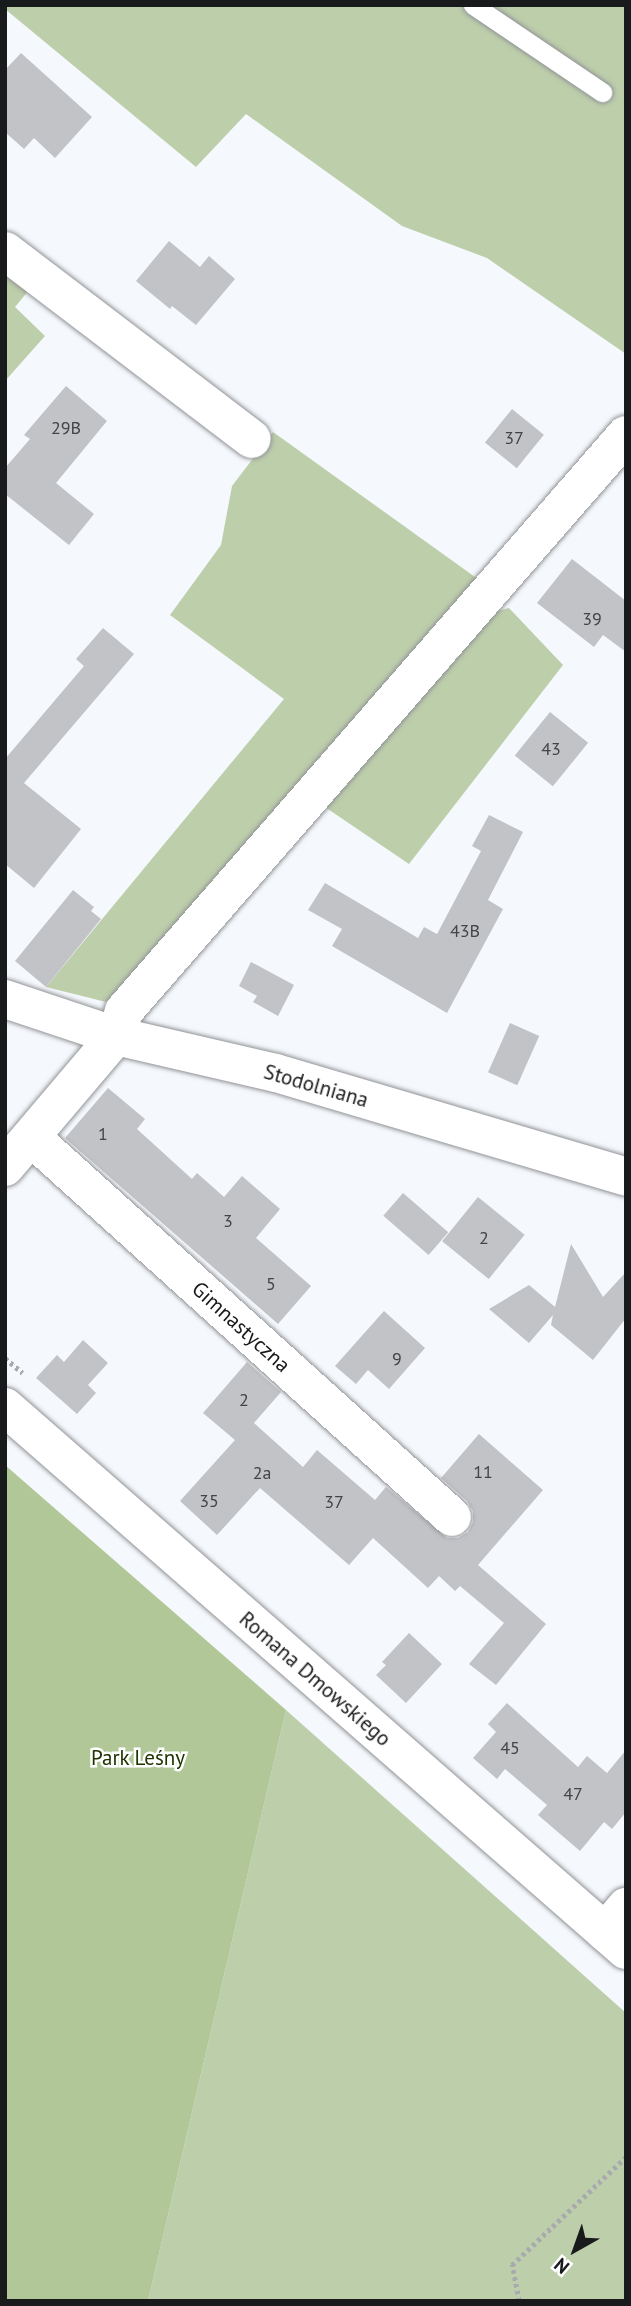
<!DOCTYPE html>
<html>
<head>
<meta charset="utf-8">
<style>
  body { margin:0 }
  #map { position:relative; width:631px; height:2306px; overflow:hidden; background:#f5f8fc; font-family:"PT Sans",sans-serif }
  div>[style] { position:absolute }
  .green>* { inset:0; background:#bdceab }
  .forest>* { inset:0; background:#b1c798 }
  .building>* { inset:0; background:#c2c3c7; transform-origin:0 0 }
  .path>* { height:4.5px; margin-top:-2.25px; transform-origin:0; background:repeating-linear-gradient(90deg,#a8aaad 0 3.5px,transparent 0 7px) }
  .roads { filter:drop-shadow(0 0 2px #919397) drop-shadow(0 0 2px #919397) }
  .service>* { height:19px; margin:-9.5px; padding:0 9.5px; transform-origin:9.5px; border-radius:9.5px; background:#fff }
  .minor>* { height:38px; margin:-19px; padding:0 19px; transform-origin:19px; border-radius:19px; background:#fff }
  .tertiary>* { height:38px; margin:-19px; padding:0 19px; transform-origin:19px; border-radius:19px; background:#fff }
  span { translate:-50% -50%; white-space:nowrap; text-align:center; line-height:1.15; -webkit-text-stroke:5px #fff; paint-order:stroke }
  .number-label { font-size:18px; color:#434446 }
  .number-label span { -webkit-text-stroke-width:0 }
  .street-label { font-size:21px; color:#191a1b }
  .park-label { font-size:21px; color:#203300 }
  .frame { position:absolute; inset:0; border:7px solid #191a1b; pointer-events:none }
  .north { position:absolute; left:540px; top:2215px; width:70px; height:70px; -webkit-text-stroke:5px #fff; paint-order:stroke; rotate:220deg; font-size:19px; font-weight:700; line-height:28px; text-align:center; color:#191a1b }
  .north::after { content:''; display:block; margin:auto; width:24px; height:32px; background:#191a1b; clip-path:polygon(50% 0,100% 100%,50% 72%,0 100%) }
</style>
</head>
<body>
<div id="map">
  <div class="green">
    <div style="clip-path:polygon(5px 5px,626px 5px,626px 354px,487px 258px,402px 226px,246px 114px,196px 167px,5px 9px)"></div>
    <div style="clip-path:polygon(5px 262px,34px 284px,15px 307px,45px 336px,5px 381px)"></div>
    <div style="clip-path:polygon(273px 432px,482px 582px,118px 1005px,46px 987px,284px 699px,170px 615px,221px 545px,232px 486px)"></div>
    <div style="clip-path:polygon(509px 608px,563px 665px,409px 864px,319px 803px,493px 612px)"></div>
    <div style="clip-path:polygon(286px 1710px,626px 2013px,626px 2301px,148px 2301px)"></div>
  </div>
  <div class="forest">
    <div style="clip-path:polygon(5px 1465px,286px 1710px,148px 2301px,5px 2301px)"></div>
  </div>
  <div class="building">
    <div style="clip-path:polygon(21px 53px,92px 117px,55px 158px,34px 138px,24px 149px,5px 132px,5px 70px)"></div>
    <div style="clip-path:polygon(169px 241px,200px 267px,209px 256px,235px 279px,196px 325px,172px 306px,170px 309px,136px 281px)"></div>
    <div style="clip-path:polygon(66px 386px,107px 421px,56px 483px,94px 514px,69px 545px,5px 494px,5px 468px,30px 439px,24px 435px)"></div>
    <div style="left:512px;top:409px;width:41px;height:43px;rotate:39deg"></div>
    <div style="clip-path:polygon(572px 559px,626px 601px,626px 652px,603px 635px,594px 647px,537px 603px)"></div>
    <div style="clip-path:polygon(103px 628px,134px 654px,24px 783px,81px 829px,34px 888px,5px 864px,5px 759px,84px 666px,76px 659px)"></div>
    <div style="left:550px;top:712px;width:49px;height:56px;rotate:39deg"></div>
    <div style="clip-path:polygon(489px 815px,523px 832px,488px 900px,503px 909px,447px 1013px,332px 946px,342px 929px,308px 910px,325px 883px,418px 938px,424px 927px,437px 934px,481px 851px,472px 846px)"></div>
    <div style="clip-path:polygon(73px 890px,94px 907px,91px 911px,101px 919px,46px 987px,15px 961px)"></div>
    <div style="clip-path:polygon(251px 962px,294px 985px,278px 1016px,253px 1002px,257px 996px,239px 986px)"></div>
    <div style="left:510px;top:1023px;width:32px;height:54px;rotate:24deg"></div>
    <div style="clip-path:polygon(108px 1088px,145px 1119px,137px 1129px,192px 1179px,197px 1173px,224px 1197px,242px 1176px,280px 1209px,256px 1238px,311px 1286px,278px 1324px,65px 1138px)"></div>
    <div style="left:403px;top:1193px;width:60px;height:30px;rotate:41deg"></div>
    <div style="left:478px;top:1197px;width:60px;height:57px;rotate:39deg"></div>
    <div style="clip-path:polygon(571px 1244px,603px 1297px,626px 1272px,626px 1318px,593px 1360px,551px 1325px,553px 1315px,529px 1343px,489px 1309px,529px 1285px,555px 1307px)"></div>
    <div style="clip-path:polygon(384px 1311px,425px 1348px,389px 1389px,368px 1370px,356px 1384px,335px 1366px)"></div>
    <div style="clip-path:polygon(83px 1340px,108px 1363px,88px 1385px,96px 1393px,77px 1414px,36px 1378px,57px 1355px,64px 1362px)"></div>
    <div style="clip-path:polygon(247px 1362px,281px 1392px,254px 1423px,303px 1467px,317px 1450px,375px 1500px,386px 1487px,447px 1538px,458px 1538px,468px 1532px,473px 1522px,473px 1511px,467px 1501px,441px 1478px,479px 1434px,543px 1490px,478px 1565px,546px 1624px,496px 1685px,469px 1664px,504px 1623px,460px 1586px,455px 1591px,439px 1576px,428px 1588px,373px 1538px,349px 1565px,260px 1488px,217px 1535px,180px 1501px,235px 1440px,203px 1413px)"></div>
    <div style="clip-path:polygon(409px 1633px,442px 1664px,406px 1703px,376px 1675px,386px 1665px,382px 1662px)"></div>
    <div style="clip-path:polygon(507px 1703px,578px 1767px,587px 1756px,607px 1773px,626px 1750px,626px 1812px,612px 1829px,604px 1822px,580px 1851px,538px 1815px,547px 1805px,505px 1769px,497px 1779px,473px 1758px,496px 1732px,488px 1724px)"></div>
  </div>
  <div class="path">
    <div style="left:5px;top:1358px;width:23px;rotate:40deg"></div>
    <div style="left:519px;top:2301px;width:37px;rotate:-101deg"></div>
    <div style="left:512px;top:2265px;width:157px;rotate:-43.5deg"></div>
  </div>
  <div class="roads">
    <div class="service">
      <div style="left:473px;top:5px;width:156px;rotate:34deg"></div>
    </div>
    <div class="minor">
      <div style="left:5px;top:251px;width:310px;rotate:37.3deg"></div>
      <div style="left:5px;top:999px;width:117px;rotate:18.4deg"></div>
      <div style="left:116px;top:1036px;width:164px;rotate:13deg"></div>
      <div style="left:276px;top:1073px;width:365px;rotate:16.5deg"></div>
      <div style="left:31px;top:1137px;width:567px;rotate:42.07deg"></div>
      <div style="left:5px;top:1167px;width:172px;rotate:-49.7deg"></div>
      <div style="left:116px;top:1036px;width:26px;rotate:-72deg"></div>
      <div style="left:124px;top:1011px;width:764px;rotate:-48.93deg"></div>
      <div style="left:605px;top:1932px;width:33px;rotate:-50deg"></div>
    </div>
    <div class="tertiary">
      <div style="left:5px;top:1407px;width:825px;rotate:41.17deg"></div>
    </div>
  </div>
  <div class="number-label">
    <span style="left:66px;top:428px">29B</span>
    <span style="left:514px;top:438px">37</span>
    <span style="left:592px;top:619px">39</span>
    <span style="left:551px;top:749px">43</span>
    <span style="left:465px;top:931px">43B</span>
    <span style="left:103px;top:1134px">1</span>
    <span style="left:228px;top:1221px">3</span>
    <span style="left:484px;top:1238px">2</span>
    <span style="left:271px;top:1284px">5</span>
    <span style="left:397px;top:1359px">9</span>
    <span style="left:244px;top:1400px">2</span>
    <span style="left:483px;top:1472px">11</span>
    <span style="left:262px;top:1473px">2a</span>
    <span style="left:209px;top:1501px">35</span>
    <span style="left:334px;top:1502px">37</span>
    <span style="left:510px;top:1748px">45</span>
    <span style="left:573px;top:1794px">47</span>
  </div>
  <div class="street-label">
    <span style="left:316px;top:1086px;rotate:16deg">Stodolniana</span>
    <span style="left:241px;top:1327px;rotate:42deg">Gimnastyczna</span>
    <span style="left:315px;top:1679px;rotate:41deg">Romana Dmowskiego</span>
  </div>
  <div class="park-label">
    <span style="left:138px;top:1758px">Park Leśny</span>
  </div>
  <div class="frame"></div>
  <div class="north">N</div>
</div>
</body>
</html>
